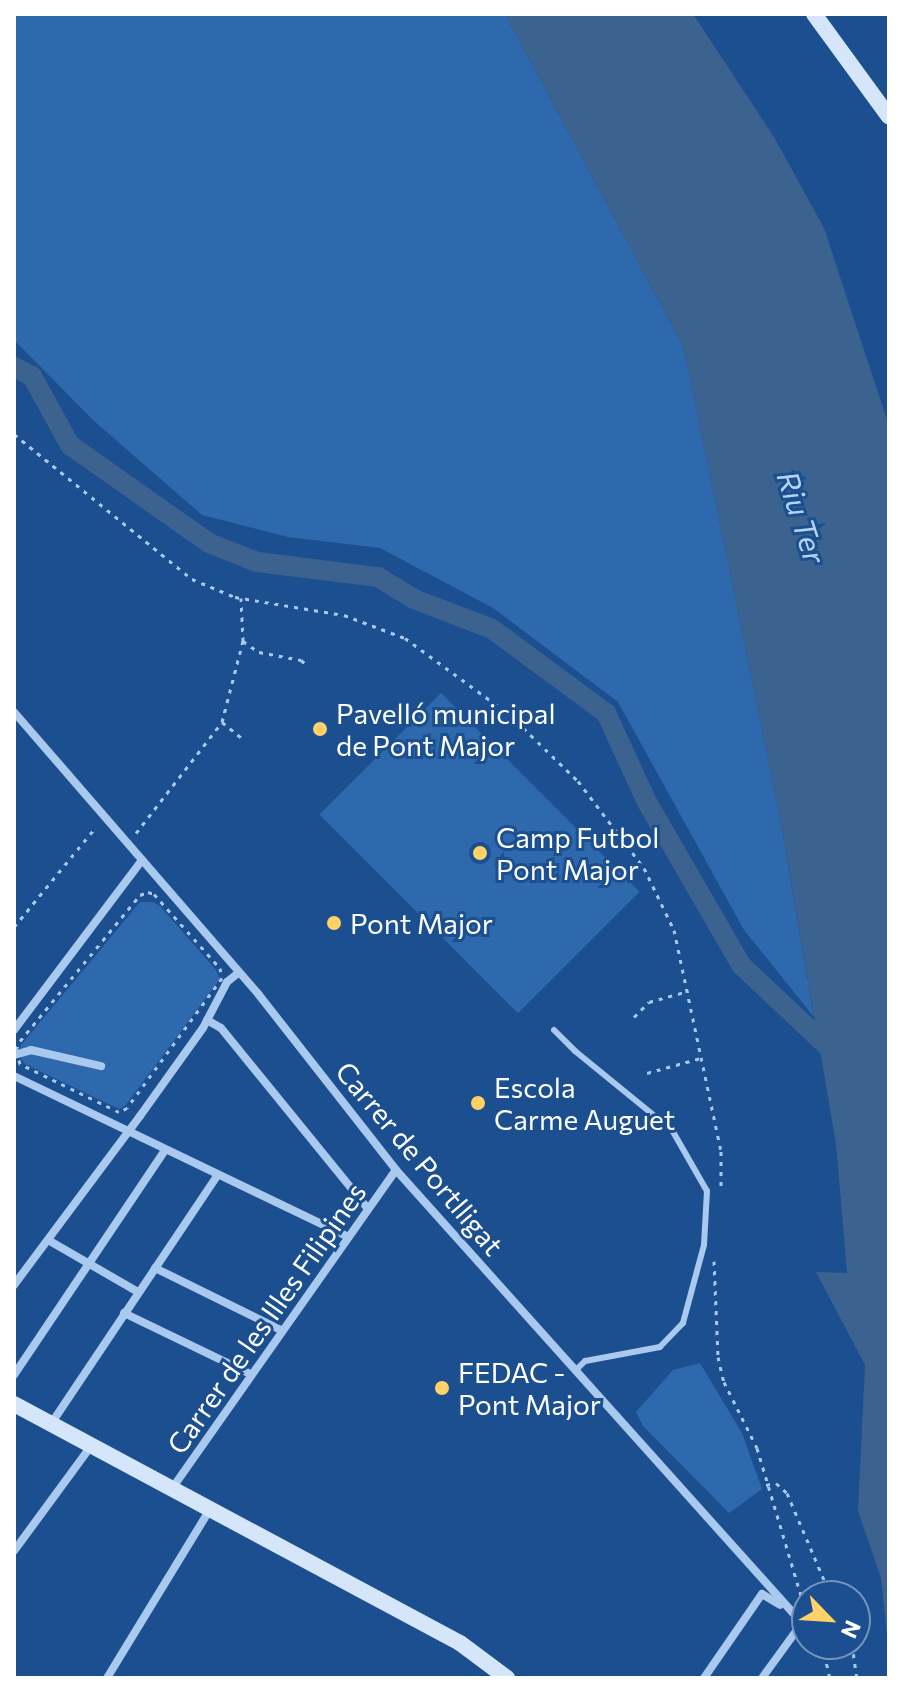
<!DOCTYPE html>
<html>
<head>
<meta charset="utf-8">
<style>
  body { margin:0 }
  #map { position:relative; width:903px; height:1692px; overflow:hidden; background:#1b4f8f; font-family:Commissioner,sans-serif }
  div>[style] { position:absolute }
  .green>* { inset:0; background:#2e69ad; transform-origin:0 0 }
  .water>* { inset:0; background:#3c6290 }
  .canal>* { height:20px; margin:-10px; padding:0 10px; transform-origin:10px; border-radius:10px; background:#3c6290 }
  .path>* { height:3px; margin-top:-1.5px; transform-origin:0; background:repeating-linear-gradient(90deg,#a9c9ee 0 4px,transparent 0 10px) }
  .lane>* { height:6px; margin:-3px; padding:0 3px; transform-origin:3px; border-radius:3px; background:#a9c9ee }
  .street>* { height:8px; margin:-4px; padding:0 4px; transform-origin:4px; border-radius:4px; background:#a9c9ee }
  .secondary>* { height:16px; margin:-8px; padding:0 8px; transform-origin:8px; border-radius:8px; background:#d6e6fa }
  .dots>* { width:22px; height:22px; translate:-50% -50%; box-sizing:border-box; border:4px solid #1b4f8f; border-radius:50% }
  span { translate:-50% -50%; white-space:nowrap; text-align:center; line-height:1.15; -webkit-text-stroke:6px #1b4f8f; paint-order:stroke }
  .poi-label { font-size:28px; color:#fff }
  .left { translate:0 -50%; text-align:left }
  .street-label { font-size:28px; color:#fff }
  .water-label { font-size:30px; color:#b5d3f5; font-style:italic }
  .frame { position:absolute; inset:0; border:16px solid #fff; pointer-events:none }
  .north { position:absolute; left:791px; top:1580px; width:80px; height:80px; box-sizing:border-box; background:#1b4f8f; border:2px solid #7695bc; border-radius:50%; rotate:115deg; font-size:22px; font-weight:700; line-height:32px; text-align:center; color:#fff }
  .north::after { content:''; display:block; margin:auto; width:28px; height:36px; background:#ffd166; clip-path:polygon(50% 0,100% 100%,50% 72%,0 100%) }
</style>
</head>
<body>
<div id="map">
  <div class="green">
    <div style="clip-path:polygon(14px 14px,505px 14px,684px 348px,780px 817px,814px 1017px,744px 930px,618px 702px,493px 608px,380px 548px,288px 537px,202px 515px,94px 421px,14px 340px)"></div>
    <div style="left:441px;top:693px;width:281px;height:172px;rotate:45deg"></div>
    <div style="clip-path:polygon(140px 902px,153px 902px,160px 906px,216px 970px,220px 979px,125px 1106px,119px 1109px,25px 1064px,19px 1056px,21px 1045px)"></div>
    <div style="clip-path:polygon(700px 1363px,742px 1433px,762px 1489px,729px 1513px,643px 1426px,636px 1412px,673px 1370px)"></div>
  </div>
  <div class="water">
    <div style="clip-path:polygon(505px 14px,693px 14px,774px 137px,824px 228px,889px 426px,889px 1655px,881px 1578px,858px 1511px,865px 1365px,816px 1272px,847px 1273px,836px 1144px,780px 817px,684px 348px)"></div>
  </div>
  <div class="canal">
    <div style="left:14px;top:367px;width:20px;rotate:27deg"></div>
    <div style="left:32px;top:376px;width:79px;rotate:61.2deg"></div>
    <div style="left:70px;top:445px;width:170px;rotate:35.2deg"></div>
    <div style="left:209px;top:543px;width:52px;rotate:21.6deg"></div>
    <div style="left:257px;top:562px;width:122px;rotate:7.1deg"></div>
    <div style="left:378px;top:577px;width:42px;rotate:31.4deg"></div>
    <div style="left:414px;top:599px;width:84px;rotate:21deg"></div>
    <div style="left:492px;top:629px;width:142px;rotate:36.4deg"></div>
    <div style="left:606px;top:713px;width:98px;rotate:65.3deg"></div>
    <div style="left:647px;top:802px;width:188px;rotate:60deg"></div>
    <div style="left:741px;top:965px;width:132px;rotate:43.2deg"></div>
  </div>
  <div class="path">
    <div style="left:14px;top:434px;width:230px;rotate:39.2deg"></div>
    <div style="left:192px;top:579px;width:47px;rotate:22.7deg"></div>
    <div style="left:235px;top:597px;width:110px;rotate:9.4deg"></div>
    <div style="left:344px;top:615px;width:65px;rotate:20.7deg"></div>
    <div style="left:405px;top:638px;width:129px;rotate:36.2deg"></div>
    <div style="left:509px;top:714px;width:96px;rotate:44.2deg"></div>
    <div style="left:578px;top:781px;width:109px;rotate:52.8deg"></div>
    <div style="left:644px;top:868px;width:69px;rotate:64.2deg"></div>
    <div style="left:674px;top:930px;width:226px;rotate:78deg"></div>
    <div style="left:721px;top:1151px;width:39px;rotate:90deg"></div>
    <div style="left:243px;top:641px;width:19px;rotate:35deg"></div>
    <div style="left:259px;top:652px;width:43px;rotate:10.8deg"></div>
    <div style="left:301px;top:660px;width:9px;rotate:41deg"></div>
    <div style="left:222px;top:722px;width:84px;rotate:-75.5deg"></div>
    <div style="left:243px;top:641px;width:43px;rotate:-92.7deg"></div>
    <div style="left:136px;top:833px;width:140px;rotate:-52.2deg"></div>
    <div style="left:222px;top:722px;width:28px;rotate:39deg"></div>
    <div style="left:148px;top:892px;width:6px;rotate:18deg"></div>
    <div style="left:154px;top:894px;width:99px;rotate:48.3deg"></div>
    <div style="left:220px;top:968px;width:10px;rotate:79deg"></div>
    <div style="left:222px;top:978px;width:161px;rotate:126.2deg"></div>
    <div style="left:127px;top:1108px;width:9px;rotate:153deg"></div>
    <div style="left:119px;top:1112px;width:110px;rotate:-154.1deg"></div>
    <div style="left:20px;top:1064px;width:15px;rotate:-106deg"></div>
    <div style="left:16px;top:1050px;width:10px;rotate:-66deg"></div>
    <div style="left:20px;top:1041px;width:189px;rotate:-50.6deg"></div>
    <div style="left:140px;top:895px;width:9px;rotate:-21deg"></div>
    <div style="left:14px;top:927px;width:128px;rotate:-50.7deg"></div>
    <div style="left:634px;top:1017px;width:21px;rotate:-45deg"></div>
    <div style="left:649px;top:1002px;width:41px;rotate:-15.8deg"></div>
    <div style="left:647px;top:1073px;width:56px;rotate:-15.5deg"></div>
    <div style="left:714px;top:1261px;width:96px;rotate:87.6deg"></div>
    <div style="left:718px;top:1357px;width:26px;rotate:77deg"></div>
    <div style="left:724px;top:1382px;width:74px;rotate:63.4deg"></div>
    <div style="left:757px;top:1448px;width:161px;rotate:73.4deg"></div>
    <div style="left:766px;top:1485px;width:10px;rotate:-11deg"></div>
    <div style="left:776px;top:1483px;width:15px;rotate:42deg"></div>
    <div style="left:787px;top:1493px;width:112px;rotate:66.9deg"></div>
    <div style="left:822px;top:1644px;width:35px;rotate:77deg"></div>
    <div style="left:852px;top:1644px;width:34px;rotate:82deg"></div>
  </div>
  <div class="lane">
    <div style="left:554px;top:1030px;width:30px;rotate:45deg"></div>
    <div style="left:575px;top:1051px;width:125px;rotate:39.2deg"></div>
    <div style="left:672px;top:1130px;width:70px;rotate:60.2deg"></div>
    <div style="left:707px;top:1191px;width:54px;rotate:93.2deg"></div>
    <div style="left:704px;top:1245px;width:81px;rotate:105.1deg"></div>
    <div style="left:683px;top:1323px;width:33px;rotate:134deg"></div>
    <div style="left:660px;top:1347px;width:76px;rotate:169.4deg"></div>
    <div style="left:585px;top:1361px;width:13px;rotate:135deg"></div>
  </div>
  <div class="street">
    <div style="left:14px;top:712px;width:374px;rotate:49.1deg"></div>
    <div style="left:259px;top:995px;width:222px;rotate:51.9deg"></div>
    <div style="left:396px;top:1170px;width:608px;rotate:48.13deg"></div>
    <div style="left:802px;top:1623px;width:68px;rotate:126deg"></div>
    <div style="left:207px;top:1020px;width:16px;rotate:30deg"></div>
    <div style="left:221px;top:1028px;width:233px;rotate:50.9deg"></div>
    <div style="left:14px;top:1030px;width:213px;rotate:-53deg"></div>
    <div style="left:14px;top:1055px;width:18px;rotate:-16deg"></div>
    <div style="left:31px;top:1050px;width:72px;rotate:12.9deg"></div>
    <div style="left:14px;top:1076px;width:371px;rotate:25.7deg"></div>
    <div style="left:48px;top:1240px;width:104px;rotate:30deg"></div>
    <div style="left:155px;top:1268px;width:140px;rotate:26.2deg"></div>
    <div style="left:14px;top:1285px;width:211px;rotate:-53.3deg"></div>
    <div style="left:140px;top:1116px;width:108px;rotate:-54.4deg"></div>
    <div style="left:203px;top:1028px;width:52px;rotate:-62.4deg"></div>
    <div style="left:227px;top:982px;width:13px;rotate:-39deg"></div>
    <div style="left:124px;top:1313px;width:140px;rotate:25.8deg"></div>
    <div style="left:14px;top:1375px;width:271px;rotate:-56.1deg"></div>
    <div style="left:51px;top:1424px;width:298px;rotate:-56.2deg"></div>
    <div style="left:171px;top:1490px;width:391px;rotate:-54.9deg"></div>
    <div style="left:14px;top:1551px;width:130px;rotate:-53.7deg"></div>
    <div style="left:107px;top:1678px;width:196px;rotate:-58.6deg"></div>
    <div style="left:704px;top:1678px;width:102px;rotate:-55.4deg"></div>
    <div style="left:762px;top:1594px;width:21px;rotate:31deg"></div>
  </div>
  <div class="secondary">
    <div style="left:814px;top:14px;width:127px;rotate:53.9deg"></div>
    <div style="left:14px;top:1404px;width:506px;rotate:28.19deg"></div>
    <div style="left:460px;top:1643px;width:59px;rotate:36.7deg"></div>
  </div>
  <div class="dots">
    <div style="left:320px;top:729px;background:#ffd166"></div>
    <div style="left:480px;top:853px;background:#ffd166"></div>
    <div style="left:334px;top:923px;background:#ffd166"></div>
    <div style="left:478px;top:1103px;background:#ffd166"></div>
    <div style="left:442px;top:1388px;background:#ffd166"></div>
  </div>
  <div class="poi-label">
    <span class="left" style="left:336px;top:729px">Pavelló municipal<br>de Pont Major</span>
    <span class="left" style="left:496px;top:853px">Camp Futbol<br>Pont Major</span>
    <span class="left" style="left:350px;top:923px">Pont Major</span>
    <span class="left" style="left:494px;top:1103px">Escola<br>Carme Auguet</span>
    <span class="left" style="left:458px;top:1388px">FEDAC -<br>Pont Major</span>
  </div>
  <div class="street-label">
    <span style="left:420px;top:1158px;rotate:50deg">Carrer de Portlligat</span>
    <span style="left:266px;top:1318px;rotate:-55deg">Carrer de les Illes Filipines</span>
  </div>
  <div class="water-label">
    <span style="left:802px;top:517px;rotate:72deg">Riu Ter</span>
  </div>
  <div class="frame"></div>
  <div class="north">N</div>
</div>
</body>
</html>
